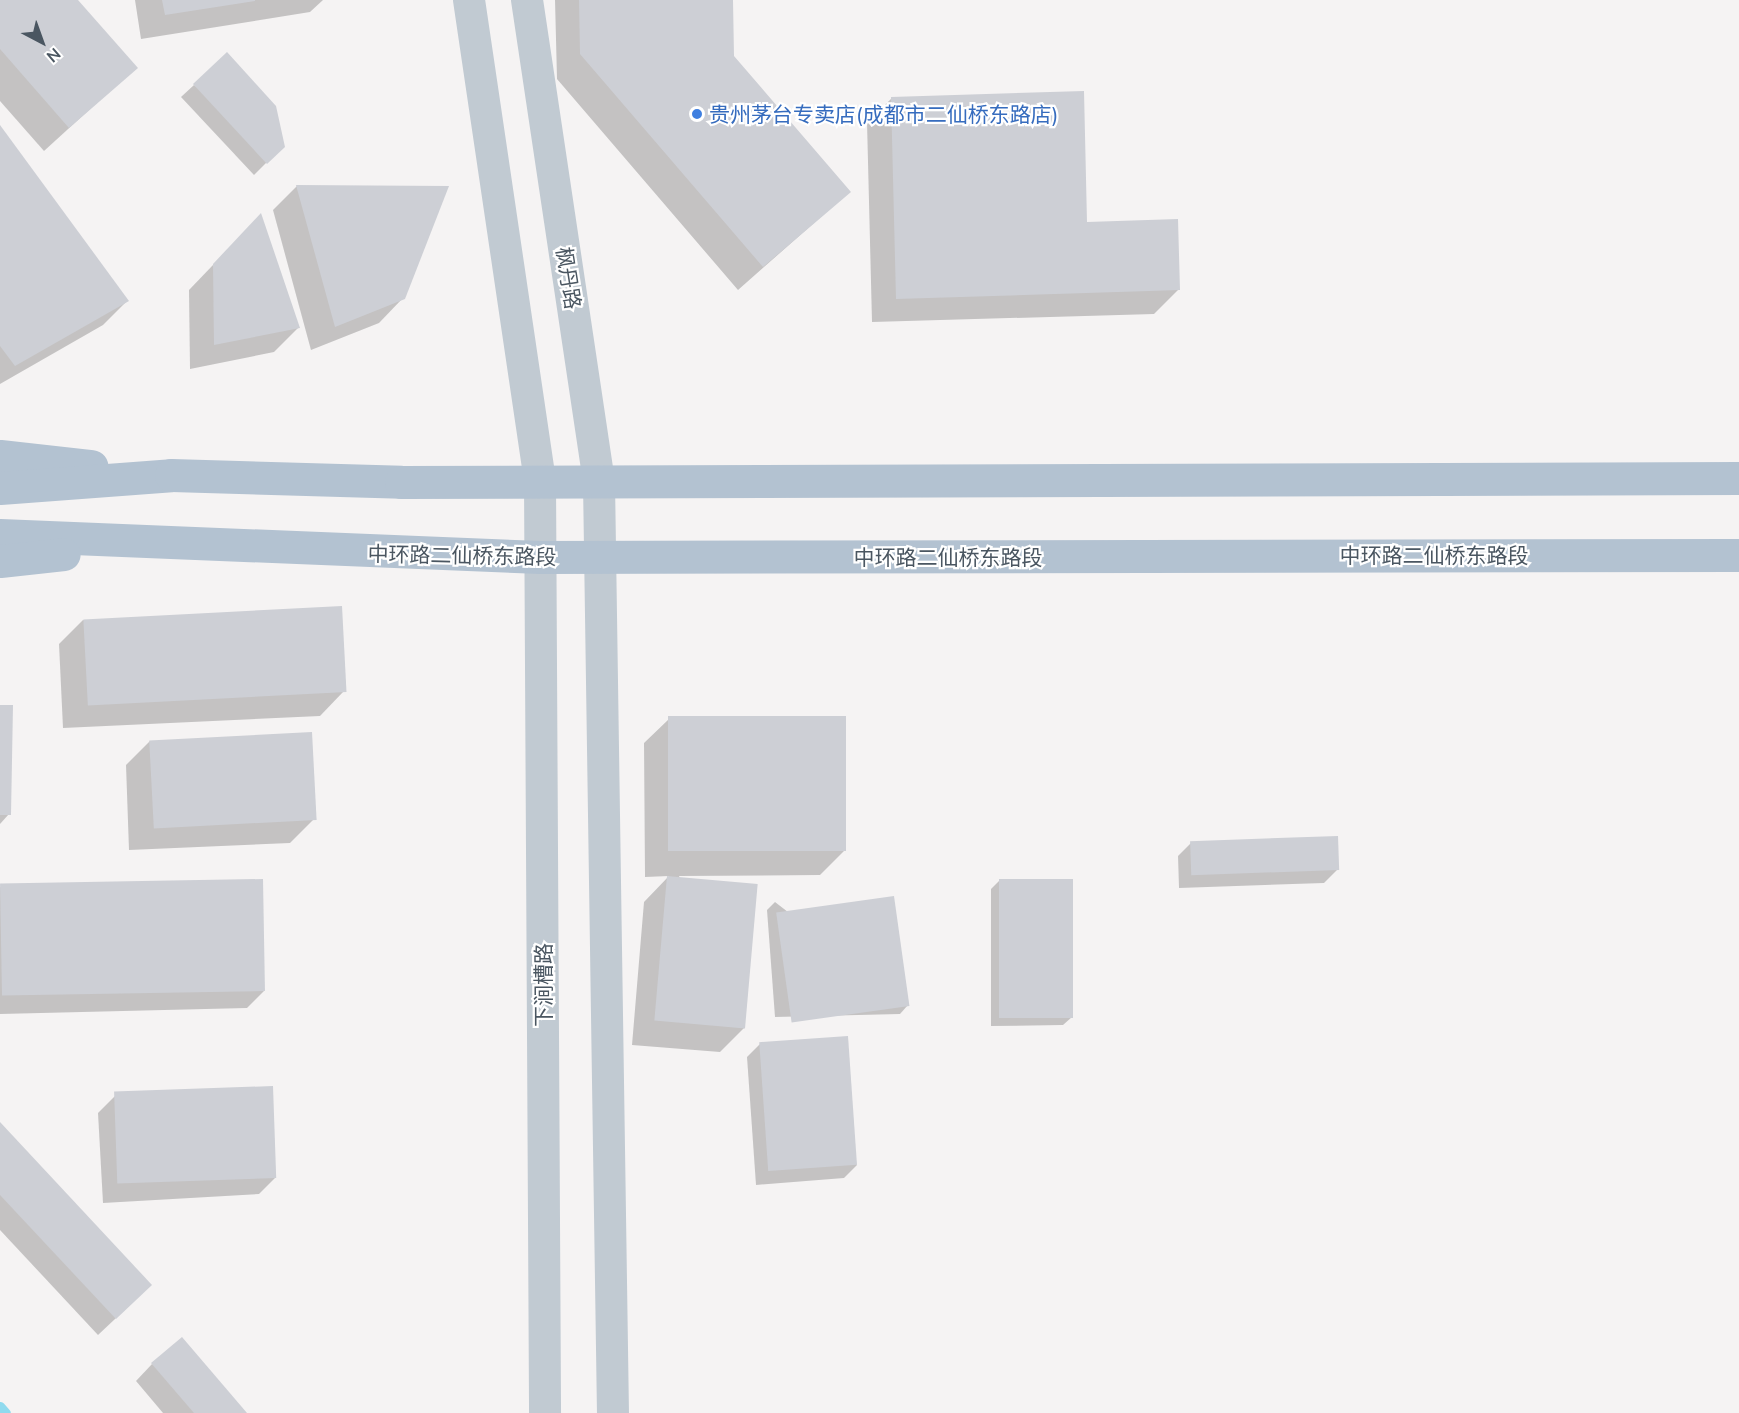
<!DOCTYPE html>
<html>
<head>
<meta charset="utf-8">
<style>
  body { margin:0 }
  #map { position:relative; width:1739px; height:1413px; overflow:hidden; background:#f5f3f3; font-family:Mulish,"Noto Sans SC",sans-serif }
  div>[style] { position:absolute }
  .shadow>* { inset:0; background:#0003 }
  .stream>* { height:9px; margin:-4.5px; padding:0 4.5px; transform-origin:4.5px; border-radius:4.5px; background:#90daee }
  .building>* { inset:0; background:#cdcfd5; transform-origin:0 0 }
  .minor>* { height:32px; margin:-16px; padding:0 16px; transform-origin:16px; border-radius:16px; background:#c1cad2 }
  .major>* { height:33px; margin:-16.5px; padding:0 16.5px; transform-origin:16.5px; border-radius:16.5px; background:#b3c2d1 }
  .dots>* { width:16px; height:16px; translate:-50% -50%; box-sizing:border-box; border:3px solid #fff; border-radius:50% }
  span { translate:-50% -50%; white-space:nowrap; text-align:center; line-height:1.15; -webkit-text-stroke:4.5px #fff; paint-order:stroke }
  .shop-label { font-size:21px; color:#366cbe }
  .left { translate:0 -50%; text-align:left }
  .street-label { font-size:21px; color:#4a5661 }
  .north { position:absolute; left:12px; top:12px; width:60px; height:60px; -webkit-text-stroke:4px #fff; paint-order:stroke; rotate:139deg; font-size:16px; font-weight:700; line-height:24px; text-align:center; color:#4a5661 }
  .north::after { content:''; display:block; margin:auto; width:21px; height:27px; background:#4a5661; clip-path:polygon(50% 0,100% 100%,50% 72%,0 100%) }
</style>
</head>
<body>
<div id="map">
  <div class="shadow">
    <div style="clip-path:polygon(0 0,76px 0,135px 68px,44px 151px,0 101px)"></div>
    <div style="clip-path:polygon(135px 0,323px 0,310px 12px,141px 39px)"></div>
    <div style="clip-path:polygon(555px 0,732px 0,733px 57px,849px 192px,738px 290px,557px 79px)"></div>
    <div style="clip-path:polygon(194px 85px,283px 146px,254px 175px,181px 97px)"></div>
    <div style="clip-path:polygon(892px 98px,1086px 223px,1178px 290px,1154px 314px,872px 322px,867px 122px)"></div>
    <div style="clip-path:polygon(0 128px,127px 301px,103px 325px,0 384px)"></div>
    <div style="clip-path:polygon(297px 186px,403px 298px,379px 323px,311px 350px,273px 210px)"></div>
    <div style="clip-path:polygon(237px 240px,298px 328px,274px 352px,190px 369px,189px 290px)"></div>
    <div style="clip-path:polygon(83px 620px,344px 691px,320px 716px,63px 728px,59px 644px)"></div>
    <div style="clip-path:polygon(0 706px,9px 814px,0 824px)"></div>
    <div style="clip-path:polygon(669px 719px,844px 851px,820px 875px,679px 876px,744px 1028px,720px 1052px,632px 1045px,644px 902px,669px 876px,645px 877px,644px 743px)"></div>
    <div style="clip-path:polygon(150px 741px,314px 819px,290px 843px,129px 850px,126px 765px)"></div>
    <div style="clip-path:polygon(1191px 843px,1337px 870px,1324px 883px,1179px 888px,1178px 856px)"></div>
    <div style="clip-path:polygon(999px 881px,1072px 1017px,1063px 1025px,991px 1026px,991px 889px)"></div>
    <div style="clip-path:polygon(0 887px,264px 991px,247px 1008px,0 1014px)"></div>
    <div style="clip-path:polygon(775px 902px,908px 1005px,900px 1014px,775px 1017px,767px 910px)"></div>
    <div style="clip-path:polygon(760px 1044px,857px 1165px,844px 1178px,756px 1185px,747px 1057px)"></div>
    <div style="clip-path:polygon(115px 1096px,276px 1177px,259px 1194px,103px 1203px,98px 1113px)"></div>
    <div style="clip-path:polygon(0 1124px,133px 1302px,98px 1335px,0 1230px)"></div>
    <div style="clip-path:polygon(152px 1364px,245px 1413px,163px 1413px,136px 1381px)"></div>
  </div>
  <div class="stream">
    <div style="left:0;top:1406px;width:9px;rotate:49deg"></div>
  </div>
  <div class="building">
    <div style="clip-path:polygon(0 0,78px 0,138px 68px,69px 128px,0 49px)"></div>
    <div style="clip-path:polygon(162px 0,255px 0,255px 1px,165px 15px)"></div>
    <div style="clip-path:polygon(579px 0,733px 0,734px 56px,851px 192px,763px 267px,580px 54px)"></div>
    <div style="clip-path:polygon(227px 52px,276px 106px,285px 147px,267px 164px,193px 84px)"></div>
    <div style="clip-path:polygon(1084px 91px,1087px 222px,1178px 219px,1180px 290px,896px 299px,891px 97px)"></div>
    <div style="clip-path:polygon(0 125px,129px 301px,15px 366px,0 346px)"></div>
    <div style="clip-path:polygon(296px 185px,449px 186px,405px 299px,335px 327px)"></div>
    <div style="clip-path:polygon(261px 213px,300px 328px,214px 345px,213px 264px)"></div>
    <div style="left:342px;top:606px;width:86px;height:259px;rotate:87deg"></div>
    <div style="clip-path:polygon(0 705px,13px 705px,11px 815px,0 815px)"></div>
    <div style="left:846px;top:716px;width:135px;height:178px;rotate:90deg"></div>
    <div style="left:312px;top:732px;width:88px;height:163px;rotate:87deg"></div>
    <div style="left:1338px;top:836px;width:34px;height:148px;rotate:88deg"></div>
    <div style="left:667px;top:876px;width:91px;height:145px;rotate:5deg"></div>
    <div style="left:263px;top:879px;width:112px;height:263px;rotate:89deg"></div>
    <div style="left:999px;top:879px;width:74px;height:139px"></div>
    <div style="left:894px;top:896px;width:111px;height:119px;rotate:82deg"></div>
    <div style="left:848px;top:1036px;width:129px;height:89px;rotate:86deg"></div>
    <div style="left:273px;top:1086px;width:92px;height:159px;rotate:88deg"></div>
    <div style="clip-path:polygon(0 1122px,152px 1285px,116px 1319px,0 1195px)"></div>
    <div style="clip-path:polygon(182px 1337px,247px 1413px,194px 1413px,151px 1363px)"></div>
  </div>
  <div class="minor">
    <div style="left:469px;top:0;width:485px;rotate:81.6deg"></div>
    <div style="left:540px;top:480px;width:933px;rotate:89.69deg"></div>
    <div style="left:527px;top:0;width:487px;rotate:81.5deg"></div>
    <div style="left:599px;top:482px;width:931px;rotate:89.14deg"></div>
  </div>
  <div class="major">
    <div style="left:0;top:456px;width:92px;rotate:6.3deg"></div>
    <div style="left:0;top:488px;width:171px;rotate:-4.3deg"></div>
    <div style="left:171px;top:475px;width:230px;rotate:1.7deg"></div>
    <div style="left:401px;top:482px;width:1338px;rotate:-0.17deg"></div>
    <div style="left:0;top:535px;width:541px;rotate:2.33deg"></div>
    <div style="left:541px;top:557px;width:1198px;rotate:-0.1deg"></div>
    <div style="left:0;top:561px;width:64px;rotate:-6.2deg"></div>
  </div>
  <div class="dots">
    <div style="left:697px;top:114px;background:#3f7fe0"></div>
  </div>
  <div class="shop-label">
    <span class="left" style="left:709px;top:114px">贵州茅台专卖店(成都市二仙桥东路店)</span>
  </div>
  <div class="street-label">
    <span style="left:569px;top:278px;rotate:81deg">枫丹路</span>
    <span style="left:462px;top:555px;rotate:1deg">中环路二仙桥东路段</span>
    <span style="left:1434px;top:555px">中环路二仙桥东路段</span>
    <span style="left:948px;top:557px">中环路二仙桥东路段</span>
    <span style="left:543px;top:985px;rotate:-90deg">下涧槽路</span>
  </div>
  <div class="north">N</div>
</div>
</body>
</html>
